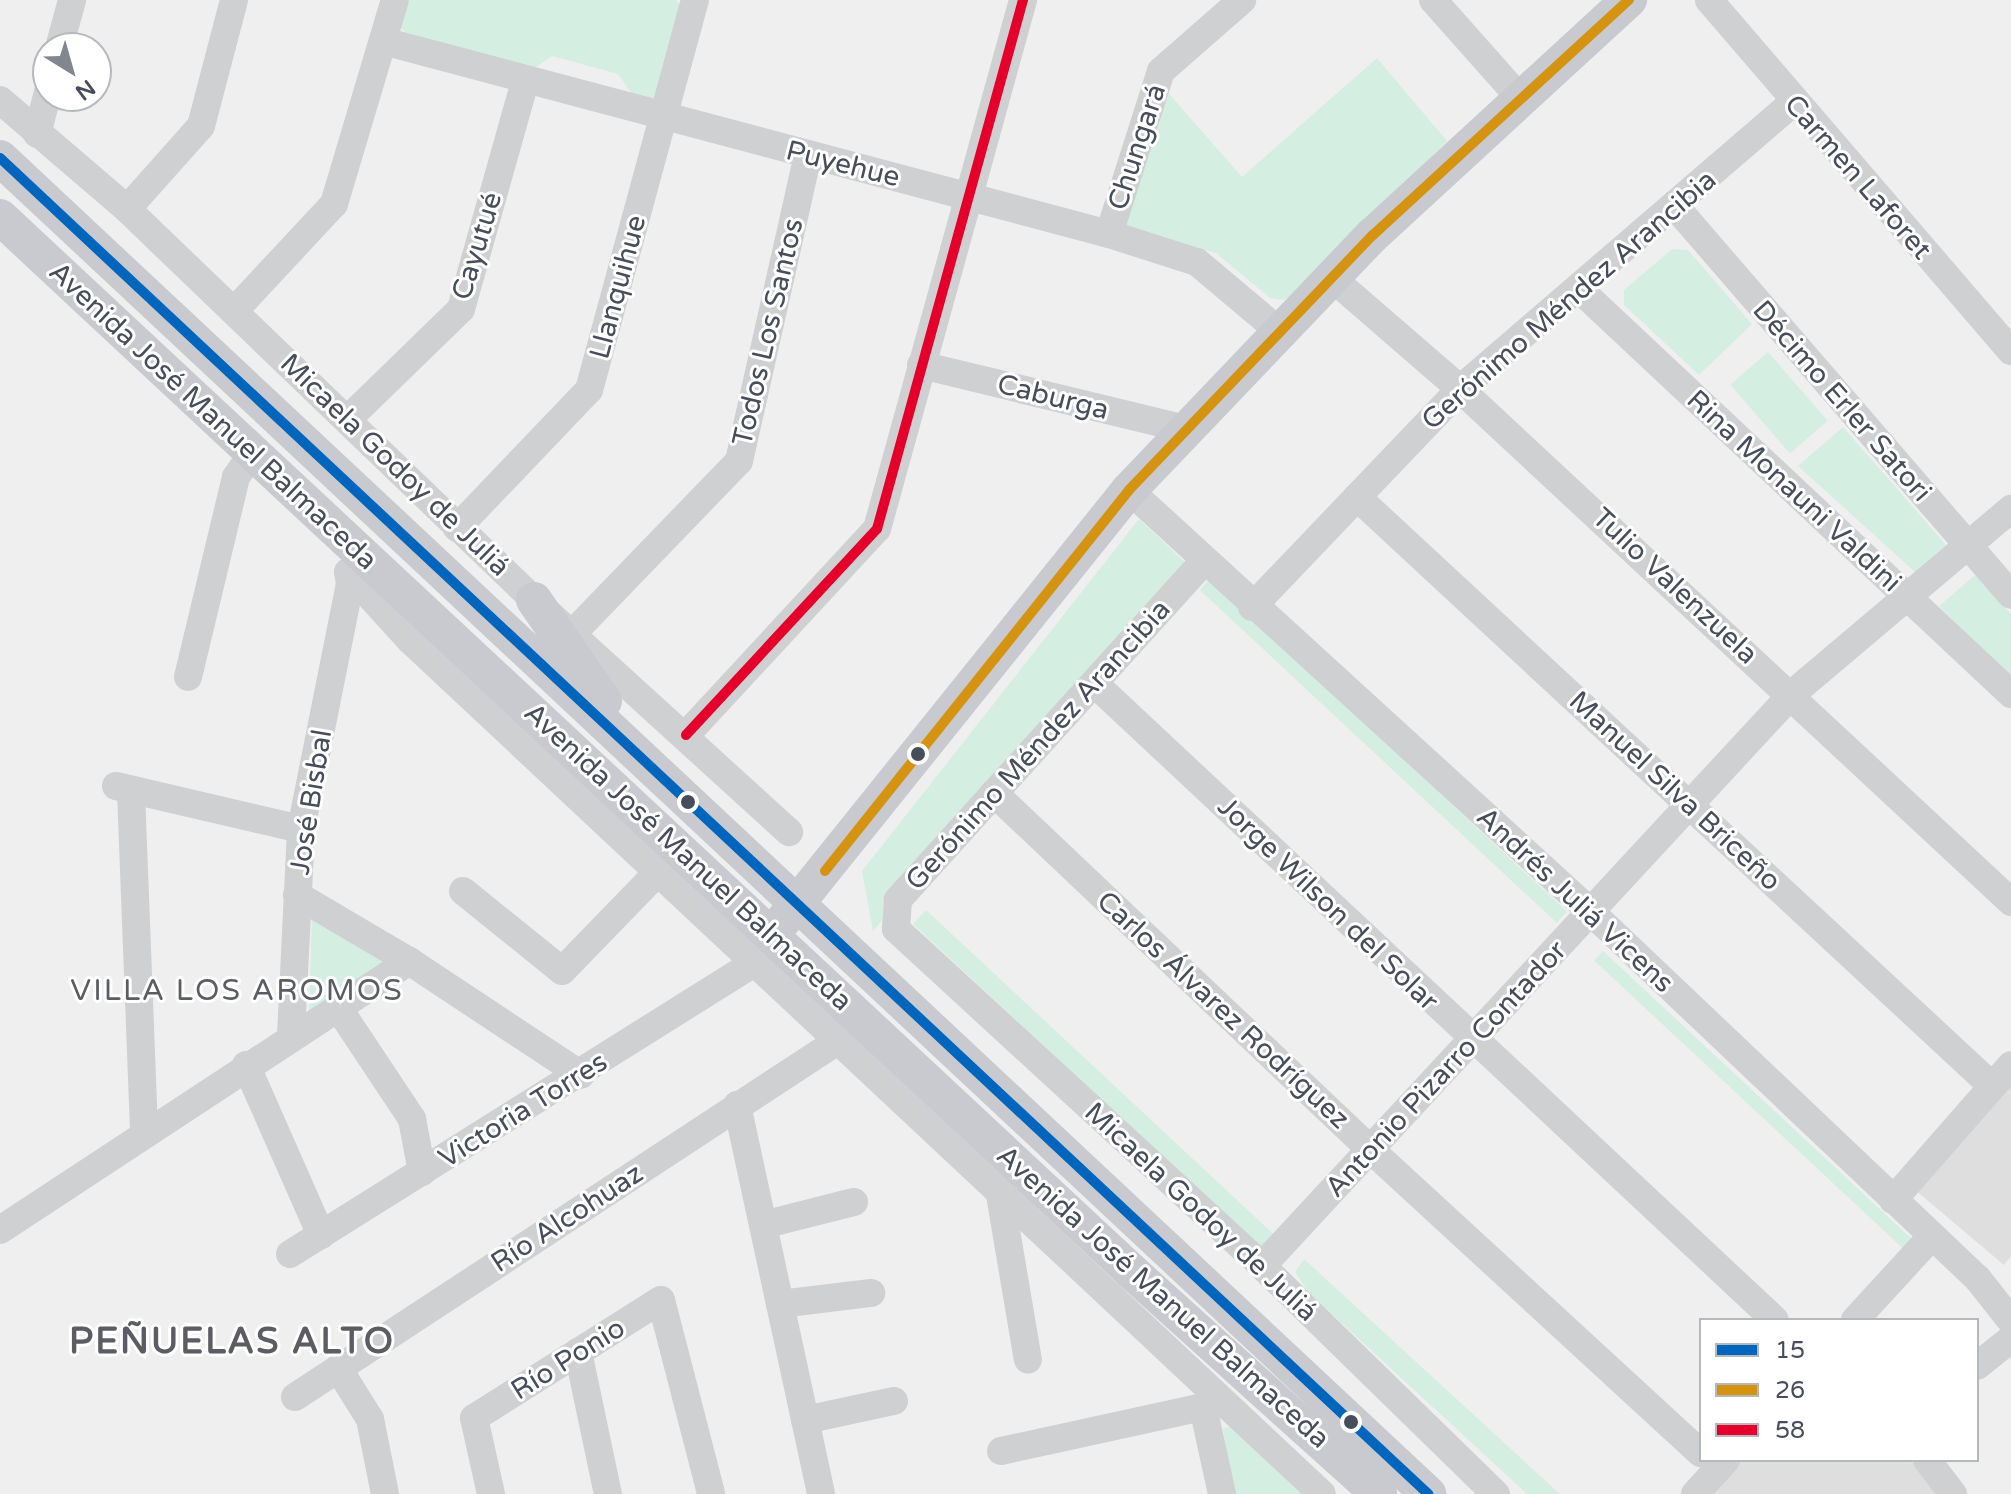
<!DOCTYPE html>
<html>
<head>
<meta charset="utf-8">
<style>
  body { margin:0 }
  #map { position:relative; width:2011px; height:1494px; overflow:hidden; background:#f0efef; font-family:"Varela Round",sans-serif }
  div>[style] { position:absolute }
  .education>* { inset:0; background:#dededf }
  .green>* { inset:0; background:#d4eee2; transform-origin:0 0 }
  .minor>* { height:28px; margin:-14px; padding:0 14px; transform-origin:14px; border-radius:14px; background:#ced0d2 }
  .major>* { height:36px; margin:-18px; padding:0 18px; transform-origin:18px; border-radius:18px; background:#c8cacf }
  .bus-1>* { height:10px; margin:-5px; padding:0 5px; transform-origin:5px; border-radius:5px; background:#0065bd }
  .bus-2>* { height:10px; margin:-5px; padding:0 5px; transform-origin:5px; border-radius:5px; background:#d49412 }
  .bus-3>* { height:10px; margin:-5px; padding:0 5px; transform-origin:5px; border-radius:5px; background:#e4002b }
  .dots>* { width:22px; height:22px; translate:-50% -50%; box-sizing:border-box; border:4px solid #fff; border-radius:50% }
  span { translate:-50% -50%; white-space:nowrap; text-align:center; line-height:1.15; -webkit-text-stroke:6px #fff; paint-order:stroke }
  .street-label { font-size:28px; color:#474e5b }
  .neighbourhood-label { font-size:30px; color:#5b5d63; letter-spacing:2px }
  .district-label { font-size:36px; color:#5b5d63; font-weight:700; letter-spacing:2px }
  .legend { position:absolute; left:1699px; top:1318px; width:280px; height:144px; box-sizing:border-box; background:#fff; border:2px solid #b5b8bd; margin:0; padding:10px 14px; list-style:none; font-size:24px; color:#474e5b }
  .legend li { display:flex; align-items:center; gap:16px; height:40px }
  .legend b { width:40px; border:2px solid #b5b8bd }
  .north { position:absolute; left:32px; top:32px; width:80px; height:80px; box-sizing:border-box; background:#fff; border:2px solid #b5b8bd; border-radius:50%; rotate:143deg; font-size:22px; font-weight:700; line-height:32px; text-align:center; color:#474e5b }
  .north::after { content:''; display:block; margin:auto; width:28px; height:36px; background:#82868f; clip-path:polygon(50% 0,100% 100%,50% 72%,0 100%) }
</style>
</head>
<body>
<div id="map">
  <div class="education">
    <div style="clip-path:polygon(2011px 1080px,2011px 1256px,2004px 1265px,1914px 1189px)"></div>
    <div style="clip-path:polygon(1738px 1460px,1911px 1460px,1938px 1494px,1707px 1494px)"></div>
  </div>
  <div class="green">
    <div style="clip-path:polygon(410px 0,676px 0,684px 11px,664px 87px,653px 98px,634px 97px,618px 74px,552px 56px,533px 69px,409px 37px,396px 22px,399px 6px)"></div>
    <div style="clip-path:polygon(1377px 58px,1447px 141px,1295px 295px,1283px 300px,1270px 298px,1216px 253px,1122px 228px,1164px 88px,1242px 177px)"></div>
    <div style="clip-path:polygon(1672px 249px,1688px 250px,1752px 324px,1699px 375px,1624px 305px,1624px 290px)"></div>
    <div style="left:1768px;top:352px;width:91px;height:50px;rotate:49deg"></div>
    <div style="clip-path:polygon(1843px 427px,1946px 545px,1915px 572px,1798px 466px)"></div>
    <div style="clip-path:polygon(1139px 519px,1187px 564px,873px 931px,862px 871px)"></div>
    <div style="clip-path:polygon(1975px 575px,2011px 614px,2011px 677px,1939px 606px)"></div>
    <div style="left:1210px;top:579px;width:488px;height:15px;rotate:43deg"></div>
    <div style="left:926px;top:910px;width:479px;height:19px;rotate:43deg"></div>
    <div style="clip-path:polygon(312px 913px,385px 953px,387px 965px,309px 1015px)"></div>
    <div style="left:1603px;top:951px;width:425px;height:13px;rotate:43deg"></div>
    <div style="clip-path:polygon(1304px 1259px,1560px 1494px,1527px 1494px,1309px 1293px,1295px 1272px)"></div>
    <div style="clip-path:polygon(1230px 1427px,1301px 1494px,1234px 1494px,1223px 1428px)"></div>
  </div>
  <div class="minor">
    <div style="left:1433px;top:0;width:131px;rotate:48.4deg"></div>
    <div style="left:1709px;top:0;width:463px;rotate:49.3deg"></div>
    <div style="left:383px;top:41px;width:751px;rotate:14.89deg"></div>
    <div style="left:1109px;top:234px;width:92px;rotate:17.7deg"></div>
    <div style="left:1197px;top:262px;width:109px;rotate:40.1deg"></div>
    <div style="left:59px;top:48px;width:50px;rotate:-74.8deg"></div>
    <div style="left:0;top:100px;width:167px;rotate:40.6deg"></div>
    <div style="left:127px;top:209px;width:564px;rotate:43.85deg"></div>
    <div style="left:534px;top:600px;width:345px;rotate:42.3deg"></div>
    <div style="left:37px;top:134px;width:43px;rotate:-75.3deg"></div>
    <div style="left:1674px;top:205px;width:515px;rotate:49.17deg"></div>
    <div style="left:127px;top:209px;width:111px;rotate:-48.3deg"></div>
    <div style="left:201px;top:126px;width:130px;rotate:-75.3deg"></div>
    <div style="left:1109px;top:234px;width:171px;rotate:-72.3deg"></div>
    <div style="left:1161px;top:71px;width:108px;rotate:-41.2deg"></div>
    <div style="left:1332px;top:278px;width:169px;rotate:40.9deg"></div>
    <div style="left:1460px;top:389px;width:753px;rotate:42.95deg"></div>
    <div style="left:1578px;top:288px;width:594px;rotate:43.16deg"></div>
    <div style="left:235px;top:310px;width:145px;rotate:-47deg"></div>
    <div style="left:334px;top:204px;width:213px;rotate:-73.4deg"></div>
    <div style="left:921px;top:365px;width:273px;rotate:13.6deg"></div>
    <div style="left:349px;top:418px;width:156px;rotate:-44.2deg"></div>
    <div style="left:461px;top:309px;width:237px;rotate:-74.3deg"></div>
    <div style="left:1129px;top:490px;width:627px;rotate:42.42deg"></div>
    <div style="left:1592px;top:913px;width:532px;rotate:43.48deg"></div>
    <div style="left:1978px;top:1279px;width:53px;rotate:51.8deg"></div>
    <div style="left:1357px;top:497px;width:865px;rotate:42.84deg"></div>
    <div style="left:457px;top:528px;width:191px;rotate:-46.3deg"></div>
    <div style="left:589px;top:390px;width:404px;rotate:-74.8deg"></div>
    <div style="left:1204px;top:561px;width:457px;rotate:132.1deg"></div>
    <div style="left:898px;top:900px;width:29px;rotate:94deg"></div>
    <div style="left:896px;top:929px;width:498px;rotate:42.6deg"></div>
    <div style="left:1262px;top:1266px;width:327px;rotate:44.3deg"></div>
    <div style="left:348px;top:572px;width:92px;rotate:47.6deg"></div>
    <div style="left:410px;top:640px;width:1249px;rotate:43.12deg"></div>
    <div style="left:1252px;top:607px;width:301px;rotate:-46.3deg"></div>
    <div style="left:1460px;top:389px;width:439px;rotate:-40.7deg"></div>
    <div style="left:572px;top:634px;width:240px;rotate:-46deg"></div>
    <div style="left:739px;top:461px;width:314px;rotate:-77.3deg"></div>
    <div style="left:188px;top:677px;width:206px;rotate:-76.5deg"></div>
    <div style="left:236px;top:477px;width:29px;rotate:-56deg"></div>
    <div style="left:1094px;top:683px;width:932px;rotate:43.09deg"></div>
    <div style="left:686px;top:735px;width:281px;rotate:-47.2deg"></div>
    <div style="left:877px;top:529px;width:549px;rotate:-74.57deg"></div>
    <div style="left:116px;top:786px;width:190px;rotate:13.1deg"></div>
    <div style="left:131px;top:792px;width:341px;rotate:87.8deg"></div>
    <div style="left:994px;top:793px;width:519px;rotate:43.44deg"></div>
    <div style="left:1371px;top:1150px;width:448px;rotate:42.6deg"></div>
    <div style="left:463px;top:891px;width:127px;rotate:38.9deg"></div>
    <div style="left:562px;top:971px;width:139px;rotate:-45.9deg"></div>
    <div style="left:297px;top:895px;width:130px;rotate:30.5deg"></div>
    <div style="left:409px;top:961px;width:206px;rotate:33.5deg"></div>
    <div style="left:337px;top:1006px;width:136px;rotate:56.4deg"></div>
    <div style="left:412px;top:1119px;width:54px;rotate:79.3deg"></div>
    <div style="left:291px;top:1035px;width:206px;rotate:-87.2deg"></div>
    <div style="left:301px;top:829px;width:250px;rotate:-78.7deg"></div>
    <div style="left:350px;top:584px;width:12px;rotate:-99deg"></div>
    <div style="left:246px;top:1065px;width:186px;rotate:66.2deg"></div>
    <div style="left:737px;top:1105px;width:398px;rotate:77.8deg"></div>
    <div style="left:999px;top:1189px;width:173px;rotate:80.4deg"></div>
    <div style="left:1893px;top:1200px;width:179px;rotate:-48.8deg"></div>
    <div style="left:763px;top:1225px;width:94px;rotate:-14.2deg"></div>
    <div style="left:0;top:1230px;width:490px;rotate:-33.3deg"></div>
    <div style="left:290px;top:1254px;width:548px;rotate:-32.09deg"></div>
    <div style="left:1262px;top:1266px;width:780px;rotate:-47.18deg"></div>
    <div style="left:1792px;top:694px;width:287px;rotate:-40.2deg"></div>
    <div style="left:780px;top:1304px;width:92px;rotate:-6.9deg"></div>
    <div style="left:1855px;top:1320px;width:114px;rotate:-47.5deg"></div>
    <div style="left:578px;top:1352px;width:145px;rotate:78.1deg"></div>
    <div style="left:1977px;top:1366px;width:43px;rotate:-38.5deg"></div>
    <div style="left:338px;top:1368px;width:60px;rotate:57.9deg"></div>
    <div style="left:370px;top:1419px;width:76px;rotate:78.7deg"></div>
    <div style="left:295px;top:1397px;width:651px;rotate:-33.27deg"></div>
    <div style="left:1221px;top:1404px;width:18px;rotate:171deg"></div>
    <div style="left:1203px;top:1407px;width:89px;rotate:77.7deg"></div>
    <div style="left:805px;top:1420px;width:91px;rotate:-12.1deg"></div>
    <div style="left:1001px;top:1451px;width:207px;rotate:-12.3deg"></div>
    <div style="left:1927px;top:1460px;width:43px;rotate:52.6deg"></div>
    <div style="left:491px;top:1494px;width:78px;rotate:-102.6deg"></div>
    <div style="left:474px;top:1418px;width:221px;rotate:-32.3deg"></div>
    <div style="left:661px;top:1300px;width:200px;rotate:75.5deg"></div>
    <div style="left:1695px;top:1494px;width:46px;rotate:-47.6deg"></div>
  </div>
  <div class="major">
    <div style="left:0;top:158px;width:1956px;rotate:43.09deg"></div>
    <div style="left:0;top:217px;width:1546px;rotate:42.98deg"></div>
    <div style="left:1131px;top:1271px;width:334px;rotate:42deg"></div>
    <div style="left:534px;top:600px;width:123px;rotate:55.3deg"></div>
    <div style="left:782px;top:922px;width:554px;rotate:-51.23deg"></div>
    <div style="left:1129px;top:490px;width:353px;rotate:-46.3deg"></div>
    <div style="left:1373px;top:235px;width:348px;rotate:-42.6deg"></div>
  </div>
  <div class="bus-1">
    <div style="left:0;top:158px;width:1956px;rotate:43.09deg"></div>
  </div>
  <div class="bus-2">
    <div style="left:825px;top:871px;width:487px;rotate:-51.4deg"></div>
    <div style="left:1129px;top:490px;width:353px;rotate:-46.3deg"></div>
    <div style="left:1373px;top:235px;width:348px;rotate:-42.6deg"></div>
  </div>
  <div class="bus-3">
    <div style="left:686px;top:735px;width:281px;rotate:-47.2deg"></div>
    <div style="left:877px;top:529px;width:549px;rotate:-74.57deg"></div>
  </div>
  <div class="dots">
    <div style="left:918px;top:754px;background:#474e5b"></div>
    <div style="left:688px;top:802px;background:#474e5b"></div>
    <div style="left:1351px;top:1422px;background:#474e5b"></div>
  </div>
  <div class="street-label">
    <span style="left:1137px;top:147px;rotate:-72deg">Chungará</span>
    <span style="left:843px;top:164px;rotate:14deg">Puyehue</span>
    <span style="left:1858px;top:177px;rotate:49deg">Carmen Laforet</span>
    <span style="left:477px;top:246px;rotate:-73deg">Cayutué</span>
    <span style="left:618px;top:287px;rotate:-75deg">Llanquihue</span>
    <span style="left:1569px;top:300px;rotate:-41deg">Gerónimo Méndez Arancibia</span>
    <span style="left:768px;top:332px;rotate:-77deg">Todos Los Santos</span>
    <span style="left:1053px;top:397px;rotate:14deg">Caburga</span>
    <span style="left:1842px;top:401px;rotate:49deg">Décimo Erler Satori</span>
    <span style="left:213px;top:416px;rotate:43deg">Avenida José Manuel Balmaceda</span>
    <span style="left:395px;top:465px;rotate:44deg">Micaela Godoy de Juliá</span>
    <span style="left:1794px;top:491px;rotate:43deg">Rina Monauni Valdini</span>
    <span style="left:1675px;top:586px;rotate:43deg">Tulio Valenzuela</span>
    <span style="left:1038px;top:745px;rotate:-48deg">Gerónimo Méndez Arancibia</span>
    <span style="left:1675px;top:791px;rotate:43deg">Manuel Silva Briceño</span>
    <span style="left:311px;top:802px;rotate:-81deg">José Bisbal</span>
    <span style="left:688px;top:857px;rotate:43deg">Avenida José Manuel Balmaceda</span>
    <span style="left:1575px;top:900px;rotate:43deg">Andrés Juliá Vicens</span>
    <span style="left:1328px;top:904px;rotate:44deg">Jorge Wilson del Solar</span>
    <span style="left:1223px;top:1010px;rotate:43deg">Carlos Álvarez Rodríguez</span>
    <span style="left:1446px;top:1069px;rotate:-47deg">Antonio Pizarro Contador</span>
    <span style="left:523px;top:1110px;rotate:-32deg">Victoria Torres</span>
    <span style="left:1201px;top:1212px;rotate:43deg">Micaela Godoy de Juliá</span>
    <span style="left:567px;top:1218px;rotate:-33deg">Río Alcohuaz</span>
    <span style="left:1163px;top:1297px;rotate:42deg">Avenida José Manuel Balmaceda</span>
    <span style="left:568px;top:1359px;rotate:-32deg">Río Ponio</span>
  </div>
  <div class="neighbourhood-label">
    <span style="left:237px;top:991px">VILLA LOS AROMOS</span>
  </div>
  <div class="district-label">
    <span style="left:232px;top:1342px">PEÑUELAS ALTO</span>
  </div>
  <ul class="legend">
  <li><b style="height:10px;background:#0065bd"></b>15</li>
  <li><b style="height:10px;background:#d49412"></b>26</li>
  <li><b style="height:10px;background:#e4002b"></b>58</li>
  </ul>
  <div class="north">N</div>
</div>
</body>
</html>
